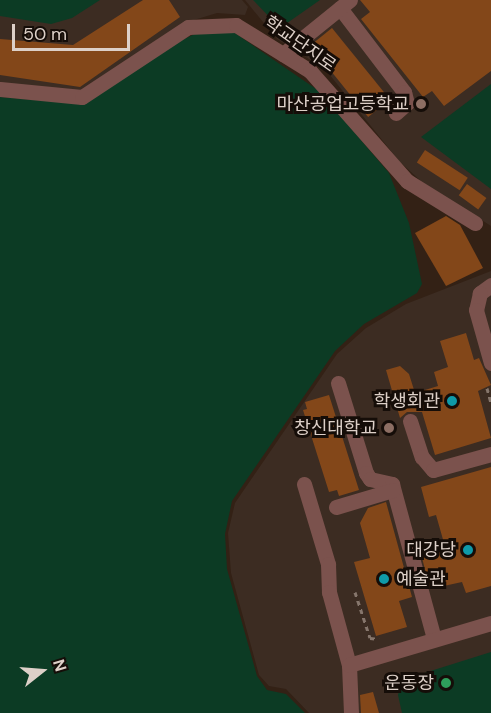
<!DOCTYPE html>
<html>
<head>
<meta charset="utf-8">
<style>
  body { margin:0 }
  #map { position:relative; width:491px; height:713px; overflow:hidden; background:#332115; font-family:"DM Sans","Noto Sans KR",sans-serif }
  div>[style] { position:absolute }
  .education>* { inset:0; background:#3c2c22 }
  .green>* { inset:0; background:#0c3b24 }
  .building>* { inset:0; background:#834719; transform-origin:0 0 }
  .path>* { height:3px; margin-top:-1.5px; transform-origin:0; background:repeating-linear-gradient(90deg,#86766c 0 4.5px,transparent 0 9px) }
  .minor>* { height:15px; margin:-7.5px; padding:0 7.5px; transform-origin:7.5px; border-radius:7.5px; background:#7b524d }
  .dots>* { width:16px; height:16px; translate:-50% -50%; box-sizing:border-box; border:3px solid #150d08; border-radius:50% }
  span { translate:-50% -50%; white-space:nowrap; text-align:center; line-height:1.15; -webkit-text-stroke:6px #150d08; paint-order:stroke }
  .street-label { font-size:18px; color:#ddd0c8 }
  .poi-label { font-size:18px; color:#ddd0c8 }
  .right { translate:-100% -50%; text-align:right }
  .left { translate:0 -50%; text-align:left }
  .north { position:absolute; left:12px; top:641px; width:60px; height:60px; -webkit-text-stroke:4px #150d08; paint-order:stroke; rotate:73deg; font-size:16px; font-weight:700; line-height:24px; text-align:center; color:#ddd0c8 }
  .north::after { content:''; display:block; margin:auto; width:21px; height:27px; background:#ddd0c8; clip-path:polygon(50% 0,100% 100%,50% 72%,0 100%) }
  .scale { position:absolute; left:12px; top:24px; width:118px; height:27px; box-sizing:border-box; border:3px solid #ddd0c8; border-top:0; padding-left:8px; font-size:18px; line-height:21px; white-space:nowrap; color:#ddd0c8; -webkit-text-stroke:4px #150d08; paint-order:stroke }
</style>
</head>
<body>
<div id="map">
  <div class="education">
    <div style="clip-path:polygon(0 0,242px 0,248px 7px,245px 15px,217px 13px,194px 20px,84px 92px,0 83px)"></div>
    <div style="clip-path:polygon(245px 0,491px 0,491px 226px,422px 182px,399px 161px,325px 69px,277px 39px)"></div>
    <div style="clip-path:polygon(491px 271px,491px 713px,309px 713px,286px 689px,269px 686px,259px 675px,231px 573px,228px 533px,235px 503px,337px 354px,366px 328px,406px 304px)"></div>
  </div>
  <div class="green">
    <div style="clip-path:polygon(0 0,100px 0,72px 18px,51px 24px,0 16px)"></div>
    <div style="clip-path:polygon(253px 0,320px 0,280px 28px)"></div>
    <div style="clip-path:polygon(232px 31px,319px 91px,389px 173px,409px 223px,422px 284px,417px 293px,364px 324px,335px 351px,232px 501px,225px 534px,227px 569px,257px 676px,267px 690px,286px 694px,305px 713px,0 713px,0 97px,84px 104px,180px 41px,199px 32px)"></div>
    <div style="clip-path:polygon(491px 84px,491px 189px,421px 137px)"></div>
    <div style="clip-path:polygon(491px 652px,491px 713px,402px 713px,398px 695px,402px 680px)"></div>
  </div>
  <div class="building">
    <div style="clip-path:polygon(143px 0,169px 0,180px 17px,80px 87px,0 75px,0 39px,73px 45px)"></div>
    <div style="clip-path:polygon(360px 0,491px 0,491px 71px,444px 106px,432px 91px,423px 97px,361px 19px,370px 12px)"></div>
    <div style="left:332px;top:28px;width:92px;height:28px;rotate:51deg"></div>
    <div style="left:425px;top:150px;width:51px;height:15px;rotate:33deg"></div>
    <div style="left:467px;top:184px;width:24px;height:14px;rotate:36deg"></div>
    <div style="clip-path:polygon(446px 216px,460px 225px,483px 268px,446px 286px,415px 233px)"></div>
    <div style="clip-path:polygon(466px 333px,474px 360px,479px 358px,491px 385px,478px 391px,491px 438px,435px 455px,422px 412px,407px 412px,400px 418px,386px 370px,400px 366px,409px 374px,415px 393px,438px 386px,434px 372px,448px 367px,440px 341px)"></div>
    <div style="clip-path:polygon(329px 395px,359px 490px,339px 496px,337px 490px,329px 492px,303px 410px,307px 409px,305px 402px)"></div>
    <div style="clip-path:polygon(491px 467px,491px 586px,466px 593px,462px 582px,430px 589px,420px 550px,444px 543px,436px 515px,429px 517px,421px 487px)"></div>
    <div style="clip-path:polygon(386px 502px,412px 597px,399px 601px,407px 627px,376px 636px,354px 562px,370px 558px,360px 523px,368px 508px)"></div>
    <div style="clip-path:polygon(373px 692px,379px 713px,361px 713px,360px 695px)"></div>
  </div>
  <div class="path">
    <div style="left:487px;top:388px;width:16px;rotate:75deg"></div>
    <div style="left:355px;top:592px;width:48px;rotate:71.9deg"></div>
    <div style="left:370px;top:638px;width:9px;rotate:6deg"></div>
  </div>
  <div class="minor">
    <div style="left:340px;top:8px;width:106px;rotate:52.7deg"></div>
    <div style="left:404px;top:92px;width:11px;rotate:75deg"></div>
    <div style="left:407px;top:103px;width:15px;rotate:138deg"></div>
    <div style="left:283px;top:54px;width:86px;rotate:-38.9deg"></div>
    <div style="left:0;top:89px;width:82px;rotate:5.6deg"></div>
    <div style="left:82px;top:97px;width:127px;rotate:-33.4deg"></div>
    <div style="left:188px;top:27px;width:48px;rotate:-2.4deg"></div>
    <div style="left:236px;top:25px;width:87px;rotate:31.9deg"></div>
    <div style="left:310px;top:71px;width:147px;rotate:48.6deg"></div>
    <div style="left:407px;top:181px;width:80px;rotate:31.7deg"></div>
    <div style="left:491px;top:285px;width:14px;rotate:144deg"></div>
    <div style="left:480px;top:293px;width:17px;rotate:103deg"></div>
    <div style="left:476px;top:310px;width:55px;rotate:74.2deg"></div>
    <div style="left:338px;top:383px;width:94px;rotate:72.7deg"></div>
    <div style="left:366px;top:473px;width:7px;rotate:56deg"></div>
    <div style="left:370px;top:479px;width:23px;rotate:13deg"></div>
    <div style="left:392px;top:484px;width:161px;rotate:74.8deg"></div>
    <div style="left:410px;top:421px;width:38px;rotate:72deg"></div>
    <div style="left:422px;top:457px;width:17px;rotate:50deg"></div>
    <div style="left:433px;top:470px;width:60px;rotate:-15.4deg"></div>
    <div style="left:304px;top:484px;width:84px;rotate:73.3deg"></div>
    <div style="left:328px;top:564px;width:28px;rotate:88deg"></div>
    <div style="left:329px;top:592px;width:76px;rotate:74.7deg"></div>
    <div style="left:349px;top:665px;width:48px;rotate:87.6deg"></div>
    <div style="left:336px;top:507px;width:59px;rotate:-16.6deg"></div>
    <div style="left:349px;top:665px;width:148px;rotate:-16.5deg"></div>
  </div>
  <div class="dots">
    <div style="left:421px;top:104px;background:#8d6e63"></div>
    <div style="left:452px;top:401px;background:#0f9aa8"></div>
    <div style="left:389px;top:428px;background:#8d6e63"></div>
    <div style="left:468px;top:550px;background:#0f9aa8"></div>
    <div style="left:384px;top:579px;background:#0f9aa8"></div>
    <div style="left:446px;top:683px;background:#2e9e5b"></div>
  </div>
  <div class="street-label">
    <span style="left:300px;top:44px;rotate:35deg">학교단지로</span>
  </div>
  <div class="poi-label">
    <span class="right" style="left:409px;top:104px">마산공업고등학교</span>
    <span class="right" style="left:440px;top:401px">학생회관</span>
    <span class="right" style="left:377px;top:428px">창신대학교</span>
    <span class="right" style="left:456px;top:550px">대강당</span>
    <span class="left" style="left:396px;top:579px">예술관</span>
    <span class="right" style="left:434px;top:683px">운동장</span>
  </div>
  <div class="north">N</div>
  <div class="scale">50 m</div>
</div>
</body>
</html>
